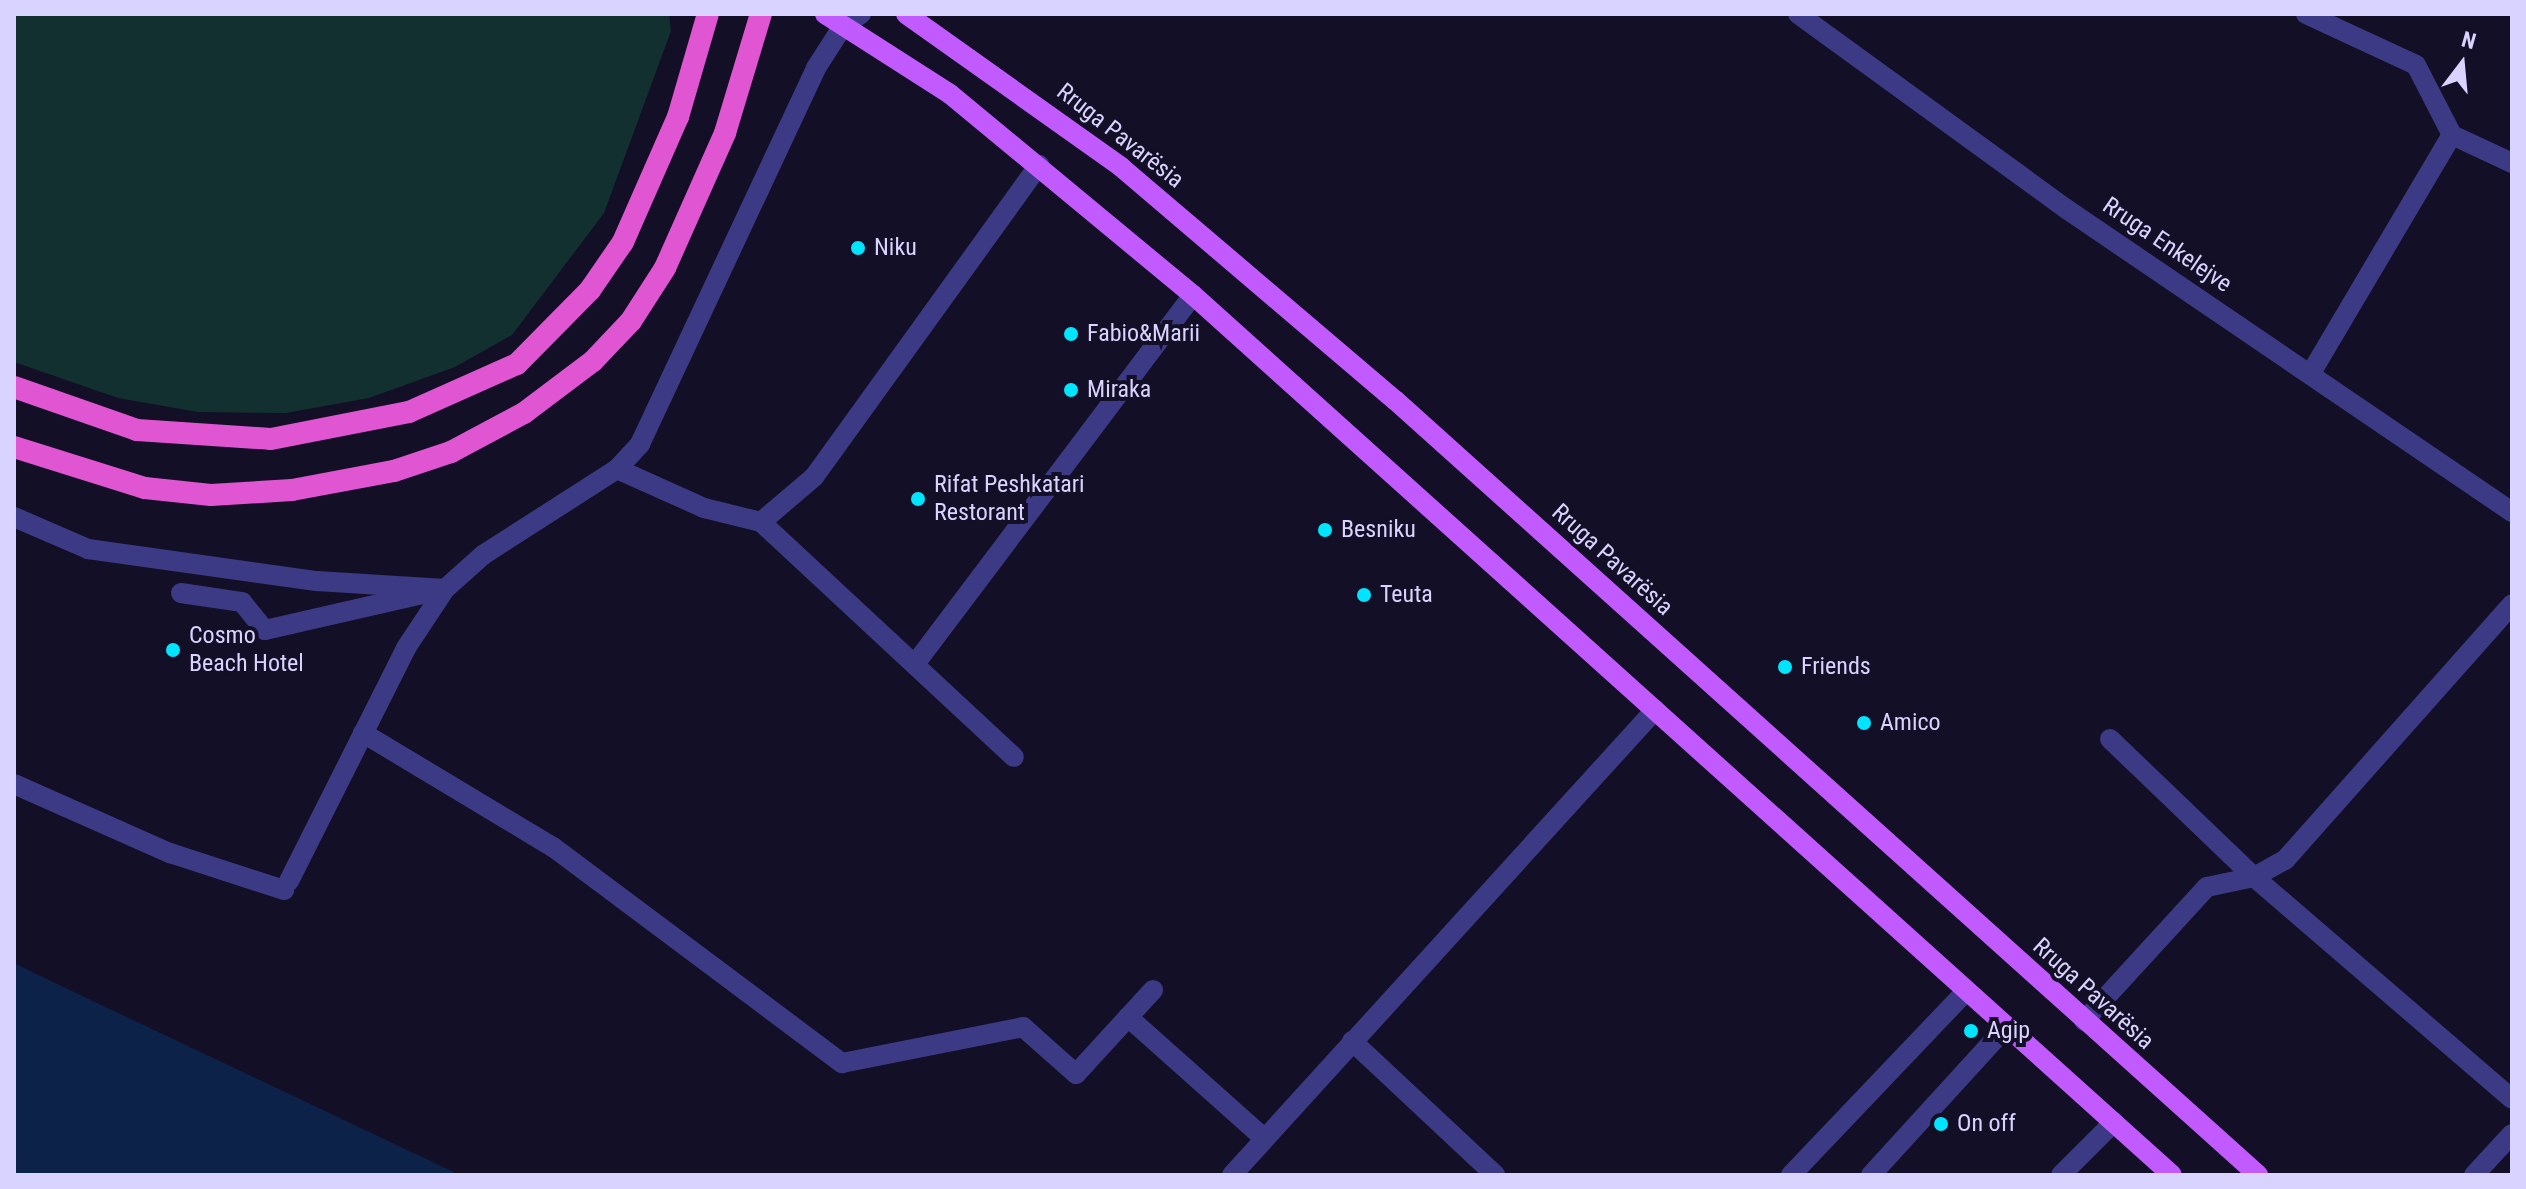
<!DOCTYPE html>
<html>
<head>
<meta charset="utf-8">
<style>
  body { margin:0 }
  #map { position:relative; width:2526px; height:1189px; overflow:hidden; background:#130f26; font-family:"Roboto Condensed",sans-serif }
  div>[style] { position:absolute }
  .green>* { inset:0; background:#12302f }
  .water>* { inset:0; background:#0c2248 }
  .service>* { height:20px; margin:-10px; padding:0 10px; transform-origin:10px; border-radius:10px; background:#3d3a85 }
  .minor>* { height:20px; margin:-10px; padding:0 10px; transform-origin:10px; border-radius:10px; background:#3d3a85 }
  .primary>* { height:20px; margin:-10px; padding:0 10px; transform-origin:10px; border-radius:10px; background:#c25bff }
  .trunk>* { height:22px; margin:-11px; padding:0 11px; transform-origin:11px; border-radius:11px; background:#e055d1 }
  .dots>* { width:22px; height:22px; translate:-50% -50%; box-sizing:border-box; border:4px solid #130f26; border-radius:50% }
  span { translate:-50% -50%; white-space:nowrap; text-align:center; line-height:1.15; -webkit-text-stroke:8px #130f26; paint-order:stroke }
  .street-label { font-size:24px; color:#d9d4ff }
  .poi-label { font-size:24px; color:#d9d4ff }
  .left { translate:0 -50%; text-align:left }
  .frame { position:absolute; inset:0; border:16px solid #d9d4ff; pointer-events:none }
  .north { position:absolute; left:2422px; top:24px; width:80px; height:80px; -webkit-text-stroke:6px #130f26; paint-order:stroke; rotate:16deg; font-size:22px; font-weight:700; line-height:32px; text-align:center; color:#d9d4ff }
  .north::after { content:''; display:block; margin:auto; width:28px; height:36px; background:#d9d4ff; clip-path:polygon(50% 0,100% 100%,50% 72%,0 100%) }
</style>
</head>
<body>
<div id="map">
  <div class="green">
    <div style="clip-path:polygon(14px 14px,669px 14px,671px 31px,604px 213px,512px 335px,455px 367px,369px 398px,286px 413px,198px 412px,118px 398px,14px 362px)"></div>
  </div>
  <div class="water">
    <div style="clip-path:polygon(14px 963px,57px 984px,460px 1175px,14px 1175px)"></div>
  </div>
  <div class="service">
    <div style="left:617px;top:469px;width:95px;rotate:24.1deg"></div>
    <div style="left:704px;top:508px;width:59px;rotate:13.8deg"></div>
    <div style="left:761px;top:522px;width:70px;rotate:-40.3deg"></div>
    <div style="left:814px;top:477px;width:385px;rotate:-54.2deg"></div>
    <div style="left:14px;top:517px;width:81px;rotate:23.4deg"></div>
    <div style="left:88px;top:549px;width:231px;rotate:8deg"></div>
    <div style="left:317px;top:581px;width:128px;rotate:3.6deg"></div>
    <div style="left:761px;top:522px;width:345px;rotate:42.9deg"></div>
    <div style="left:181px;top:593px;width:62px;rotate:8.4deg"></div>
    <div style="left:242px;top:602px;width:36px;rotate:51deg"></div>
    <div style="left:265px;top:630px;width:165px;rotate:-12.9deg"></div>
    <div style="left:915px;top:664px;width:462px;rotate:-53deg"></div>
    <div style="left:363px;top:733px;width:222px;rotate:31deg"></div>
    <div style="left:553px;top:847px;width:361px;rotate:36.8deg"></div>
    <div style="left:842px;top:1063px;width:185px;rotate:-11.2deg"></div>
    <div style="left:1023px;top:1027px;width:71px;rotate:41.6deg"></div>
    <div style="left:1076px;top:1074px;width:114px;rotate:-47.5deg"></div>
    <div style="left:14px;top:784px;width:171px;rotate:23.9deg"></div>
    <div style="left:170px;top:853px;width:120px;rotate:18deg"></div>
    <div style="left:1128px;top:1017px;width:183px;rotate:41.7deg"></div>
    <div style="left:1352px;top:1041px;width:196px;rotate:43.1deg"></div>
    <div style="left:1791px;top:1175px;width:253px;rotate:-46.4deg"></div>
    <div style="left:1871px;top:1175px;width:200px;rotate:-47.6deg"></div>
  </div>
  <div class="minor">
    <div style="left:1798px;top:14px;width:330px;rotate:36deg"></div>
    <div style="left:2065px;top:208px;width:541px;rotate:34.22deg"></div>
    <div style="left:2306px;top:14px;width:121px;rotate:24.9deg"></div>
    <div style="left:2416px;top:65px;width:79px;rotate:62.8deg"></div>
    <div style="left:2452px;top:135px;width:66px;rotate:25deg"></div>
    <div style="left:2311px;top:373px;width:277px;rotate:-59.4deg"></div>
    <div style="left:2110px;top:739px;width:199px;rotate:43.8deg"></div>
    <div style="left:2254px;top:877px;width:340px;rotate:40.7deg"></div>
    <div style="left:289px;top:881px;width:261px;rotate:-63.3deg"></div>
    <div style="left:406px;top:648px;width:71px;rotate:-56.5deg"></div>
    <div style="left:445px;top:589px;width:51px;rotate:-41.8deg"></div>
    <div style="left:483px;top:555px;width:159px;rotate:-32.7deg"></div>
    <div style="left:617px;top:469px;width:34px;rotate:-47deg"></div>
    <div style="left:640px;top:444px;width:415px;rotate:-64.9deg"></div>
    <div style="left:816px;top:68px;width:50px;rotate:-57.3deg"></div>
    <div style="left:843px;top:26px;width:22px;rotate:-34deg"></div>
    <div style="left:2084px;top:1021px;width:182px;rotate:-47.5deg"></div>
    <div style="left:2207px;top:887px;width:48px;rotate:-12deg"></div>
    <div style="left:2254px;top:877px;width:35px;rotate:-29deg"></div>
    <div style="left:2285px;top:860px;width:342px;rotate:-48.4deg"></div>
    <div style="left:1232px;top:1175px;width:629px;rotate:-47.71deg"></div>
    <div style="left:2061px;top:1175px;width:75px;rotate:-45deg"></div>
    <div style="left:2474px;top:1175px;width:56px;rotate:-47.2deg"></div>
  </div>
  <div class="primary">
    <div style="left:825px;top:14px;width:148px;rotate:32.6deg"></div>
    <div style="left:950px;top:94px;width:315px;rotate:39.6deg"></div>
    <div style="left:1193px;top:295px;width:1316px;rotate:41.95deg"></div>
    <div style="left:906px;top:14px;width:264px;rotate:35.4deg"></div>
    <div style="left:1121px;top:167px;width:360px;rotate:40.4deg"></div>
    <div style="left:1395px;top:400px;width:1160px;rotate:41.92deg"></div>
  </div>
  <div class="trunk">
    <div style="left:14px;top:387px;width:130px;rotate:19.3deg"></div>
    <div style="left:137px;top:430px;width:134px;rotate:3.8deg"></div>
    <div style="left:271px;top:439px;width:141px;rotate:-11.1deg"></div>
    <div style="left:409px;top:412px;width:118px;rotate:-24deg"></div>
    <div style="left:517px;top:364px;width:104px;rotate:-45.4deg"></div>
    <div style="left:590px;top:290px;width:58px;rotate:-55.5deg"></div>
    <div style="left:623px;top:242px;width:137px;rotate:-66.3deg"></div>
    <div style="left:678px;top:117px;width:107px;rotate:-73.8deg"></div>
    <div style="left:14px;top:447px;width:137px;rotate:17.4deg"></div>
    <div style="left:145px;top:488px;width:66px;rotate:6.1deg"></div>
    <div style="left:211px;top:495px;width:81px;rotate:-3.5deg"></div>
    <div style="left:292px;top:490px;width:104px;rotate:-10.6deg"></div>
    <div style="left:394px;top:471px;width:60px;rotate:-18.4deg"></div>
    <div style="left:451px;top:452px;width:83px;rotate:-28.1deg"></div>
    <div style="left:524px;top:413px;width:86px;rotate:-37deg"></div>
    <div style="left:593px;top:361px;width:55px;rotate:-46.5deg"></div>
    <div style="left:631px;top:321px;width:63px;rotate:-57.3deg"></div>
    <div style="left:665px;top:268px;width:148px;rotate:-66deg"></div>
    <div style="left:725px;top:133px;width:124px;rotate:-73.2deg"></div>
  </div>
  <div class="dots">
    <div style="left:858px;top:248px;background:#00e5ff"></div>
    <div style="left:1071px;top:334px;background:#00e5ff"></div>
    <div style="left:1071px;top:390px;background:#00e5ff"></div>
    <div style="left:918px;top:499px;background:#00e5ff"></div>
    <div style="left:1325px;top:530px;background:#00e5ff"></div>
    <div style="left:1364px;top:595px;background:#00e5ff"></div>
    <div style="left:173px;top:650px;background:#00e5ff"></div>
    <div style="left:1785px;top:667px;background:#00e5ff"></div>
    <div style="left:1864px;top:723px;background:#00e5ff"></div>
    <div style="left:1971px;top:1031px;background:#00e5ff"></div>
    <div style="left:1941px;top:1124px;background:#00e5ff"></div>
  </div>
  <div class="street-label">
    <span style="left:1120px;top:136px;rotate:38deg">Rruga Pavarësia</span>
    <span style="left:2167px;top:245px;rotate:34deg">Rruga Enkelejve</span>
    <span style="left:1612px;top:560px;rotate:42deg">Rruga Pavarësia</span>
    <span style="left:2093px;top:994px;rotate:42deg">Rruga Pavarësia</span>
  </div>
  <div class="poi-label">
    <span class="left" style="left:874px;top:248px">Niku</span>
    <span class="left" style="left:1087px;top:334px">Fabio&amp;Marii</span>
    <span class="left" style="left:1087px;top:390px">Miraka</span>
    <span class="left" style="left:934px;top:499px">Rifat Peshkatari<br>Restorant</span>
    <span class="left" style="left:1341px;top:530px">Besniku</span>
    <span class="left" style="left:1380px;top:595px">Teuta</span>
    <span class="left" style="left:189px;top:650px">Cosmo<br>Beach Hotel</span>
    <span class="left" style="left:1801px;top:667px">Friends</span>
    <span class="left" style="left:1880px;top:723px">Amico</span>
    <span class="left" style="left:1987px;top:1031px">Agip</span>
    <span class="left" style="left:1957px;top:1124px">On off</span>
  </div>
  <div class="frame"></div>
  <div class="north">N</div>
</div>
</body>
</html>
